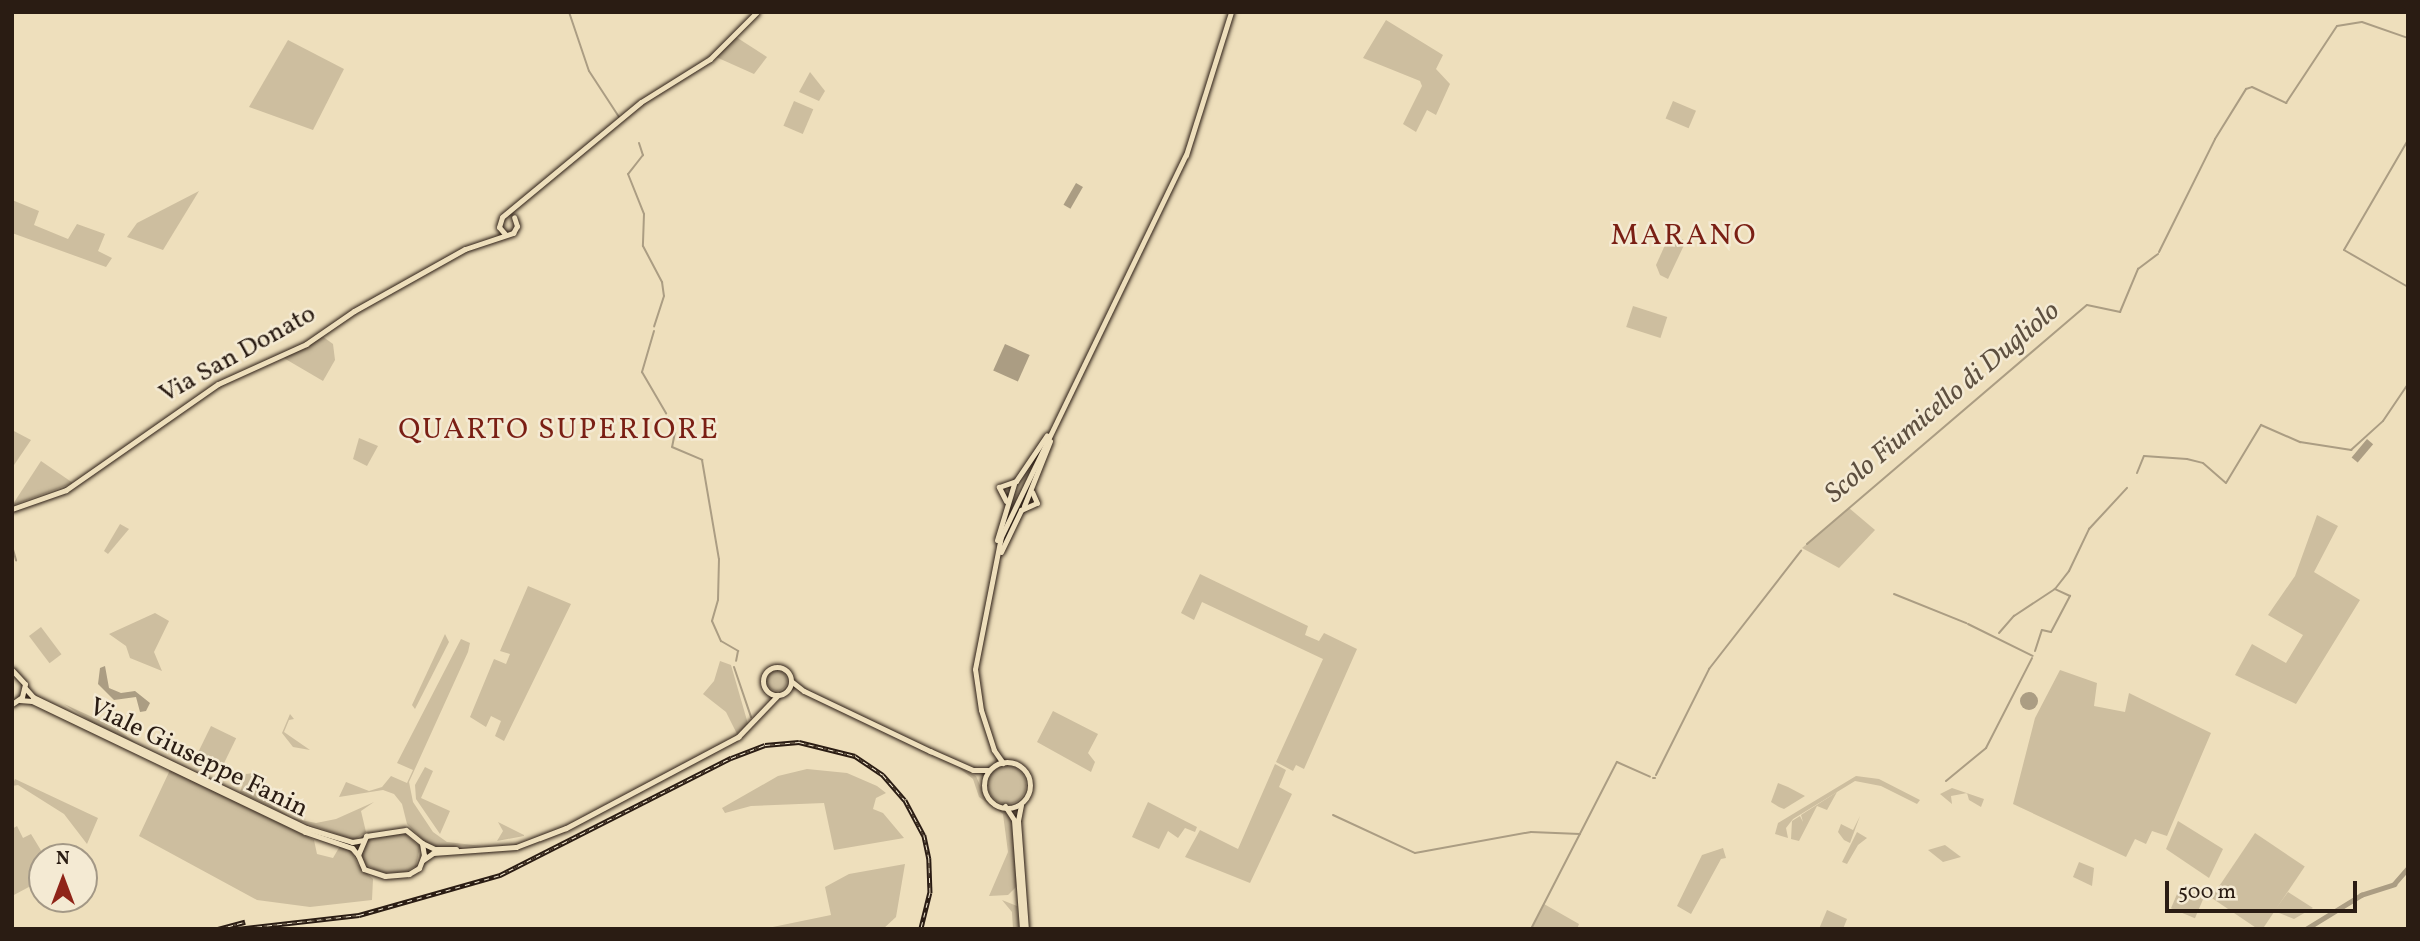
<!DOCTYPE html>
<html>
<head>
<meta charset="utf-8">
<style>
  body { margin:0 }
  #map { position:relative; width:2420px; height:941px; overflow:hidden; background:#eedfbc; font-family:Vollkorn,serif }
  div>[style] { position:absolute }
  .green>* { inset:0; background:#cdbe9f; transform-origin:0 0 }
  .round { border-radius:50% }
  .water>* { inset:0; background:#ab9d83; transform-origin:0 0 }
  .stream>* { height:2px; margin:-1px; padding:0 1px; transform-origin:1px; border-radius:1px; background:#ab9d83 }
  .river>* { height:4.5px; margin:-2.25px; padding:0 2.25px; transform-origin:2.25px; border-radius:2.25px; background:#ab9d83 }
  .roads { filter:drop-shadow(0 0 2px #2a1c13) drop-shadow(0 0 2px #2a1c13) }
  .major>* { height:5px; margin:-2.5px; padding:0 2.5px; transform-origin:2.5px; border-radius:2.5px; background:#eedfbc }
  .major>.ring { margin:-2.5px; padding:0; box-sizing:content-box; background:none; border:5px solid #eedfbc; border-radius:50% }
  .rail>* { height:4.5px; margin-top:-2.25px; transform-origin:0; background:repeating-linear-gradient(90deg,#f4ead3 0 5px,#2a1c13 0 10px); box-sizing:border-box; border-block:2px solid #2a1c13 }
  span { translate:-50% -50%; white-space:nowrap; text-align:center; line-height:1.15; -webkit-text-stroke:5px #f4ead3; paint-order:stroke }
  .street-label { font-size:26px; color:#2a1c13 }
  .water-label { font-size:28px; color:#5e5040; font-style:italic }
  .quarter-label { font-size:30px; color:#7a1f14; letter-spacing:2px }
  .frame { position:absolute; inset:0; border:14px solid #2a1c13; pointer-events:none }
  .north { position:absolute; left:28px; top:843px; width:70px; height:70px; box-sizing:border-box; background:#f4ead3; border:2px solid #a39886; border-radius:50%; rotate:0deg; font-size:19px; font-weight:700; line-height:28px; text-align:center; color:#2a1c13 }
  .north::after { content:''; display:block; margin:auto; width:24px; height:32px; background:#8f2418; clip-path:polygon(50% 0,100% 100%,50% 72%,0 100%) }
  .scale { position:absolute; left:2165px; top:881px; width:192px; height:32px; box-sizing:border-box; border:4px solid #2a1c13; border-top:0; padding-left:9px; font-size:21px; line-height:24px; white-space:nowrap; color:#2a1c13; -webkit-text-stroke:5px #f4ead3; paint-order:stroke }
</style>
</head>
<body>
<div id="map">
  <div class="green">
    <div style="clip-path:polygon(1386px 20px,1443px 55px,1436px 69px,1450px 84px,1436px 115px,1427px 110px,1416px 132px,1403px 124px,1422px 86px,1420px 81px,1363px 58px)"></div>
    <div style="clip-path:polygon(736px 37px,767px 57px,754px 74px,716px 57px)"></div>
    <div style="clip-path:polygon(288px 40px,344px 69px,313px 130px,249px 107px)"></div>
    <div style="clip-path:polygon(810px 72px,825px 91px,819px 101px,799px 92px)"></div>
    <div style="left:794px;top:101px;width:21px;height:27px;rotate:23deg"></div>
    <div style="left:1673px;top:101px;width:25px;height:19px;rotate:23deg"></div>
    <div style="clip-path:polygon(199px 191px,163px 250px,127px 237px,137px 223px)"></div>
    <div style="clip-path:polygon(12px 200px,39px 211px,34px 225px,68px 239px,77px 224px,105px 234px,98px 251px,112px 258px,106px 267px,12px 233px)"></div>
    <div style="clip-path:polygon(1670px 234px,1686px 241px,1668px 279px,1660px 275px,1656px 265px)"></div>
    <div style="left:1633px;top:306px;width:36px;height:22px;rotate:18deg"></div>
    <div style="clip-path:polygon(322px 336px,333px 344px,335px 360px,323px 381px,282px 357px)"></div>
    <div style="clip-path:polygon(12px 430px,31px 440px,12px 468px)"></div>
    <div style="clip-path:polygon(359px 438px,378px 446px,367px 466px,353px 459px)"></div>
    <div style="clip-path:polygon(41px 461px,73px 483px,13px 505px,13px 504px)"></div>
    <div style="clip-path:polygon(1849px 508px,1875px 530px,1839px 568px,1802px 548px)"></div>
    <div style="clip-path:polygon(2317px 515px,2338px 526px,2314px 572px,2360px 600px,2296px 704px,2235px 675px,2252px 644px,2286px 663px,2303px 635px,2268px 615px,2295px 576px)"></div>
    <div style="clip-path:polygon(120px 524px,129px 529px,108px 554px,104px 551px)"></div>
    <div style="clip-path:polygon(1200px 574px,1308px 626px,1305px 635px,1319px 641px,1324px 633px,1357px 649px,1304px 769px,1296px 765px,1293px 771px,1276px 762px,1323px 659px,1202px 602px,1194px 620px,1181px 613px)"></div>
    <div style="clip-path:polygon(528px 586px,571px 604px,504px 741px,495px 736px,501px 721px,491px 716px,486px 727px,470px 717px,494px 659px,506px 664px,510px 654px,500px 651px)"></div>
    <div style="clip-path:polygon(155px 613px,169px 621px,154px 652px,162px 671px,130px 658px,126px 646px,109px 634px)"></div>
    <div style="left:41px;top:627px;width:34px;height:15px;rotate:53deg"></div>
    <div style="clip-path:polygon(445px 634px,449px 642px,415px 709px,412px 705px)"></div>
    <div style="clip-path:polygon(461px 639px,470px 643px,468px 652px,409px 782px,413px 802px,433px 832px,447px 842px,482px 846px,437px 847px,425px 842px,407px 824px,402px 804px,394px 794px,383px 790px,339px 797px,346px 782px,369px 791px,382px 787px,391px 776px,407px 783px,413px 770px,397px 763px)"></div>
    <div style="clip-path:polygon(720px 661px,731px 665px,748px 724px,737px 734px,726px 712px,703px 694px,714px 681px)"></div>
    <div style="clip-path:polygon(2060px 670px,2097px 683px,2094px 706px,2125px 712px,2129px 693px,2211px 733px,2167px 836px,2152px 831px,2146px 844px,2135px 839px,2126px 857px,2013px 804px,2035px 718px)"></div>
    <div class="round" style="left:767px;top:671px;width:20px;height:20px"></div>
    <div style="clip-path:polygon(64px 704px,114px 727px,136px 743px,96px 725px)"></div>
    <div style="clip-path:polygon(1053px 711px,1098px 734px,1088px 753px,1095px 762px,1091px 772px,1037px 742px)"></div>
    <div style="clip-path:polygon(290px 714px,294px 719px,289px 720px,284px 732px,310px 750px,293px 747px,282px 733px)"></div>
    <div style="left:211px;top:726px;width:28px;height:31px;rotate:26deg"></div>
    <div style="clip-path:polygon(1275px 764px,1286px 770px,1279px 787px,1292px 794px,1250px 883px,1185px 857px,1200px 830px,1238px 849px)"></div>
    <div class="round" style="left:988px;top:766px;width:38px;height:38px"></div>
    <div style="clip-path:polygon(425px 767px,433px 771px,421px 798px,450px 811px,440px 834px,416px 799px,415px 785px)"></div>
    <div style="clip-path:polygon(958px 767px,976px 776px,985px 797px,1011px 817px,1017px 886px,1008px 895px,989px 896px,1008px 852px,1003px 814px,979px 797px,973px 779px)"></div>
    <div style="clip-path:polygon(807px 769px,847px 773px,877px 786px,886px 793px,876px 798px,873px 809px,883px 813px,904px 838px,834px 850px,824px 803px,751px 806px,725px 813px,722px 808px,778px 776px)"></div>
    <div style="clip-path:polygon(170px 770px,314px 840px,317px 854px,333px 858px,340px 846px,350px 848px,358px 865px,373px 879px,372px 900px,310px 907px,257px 900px,139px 836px)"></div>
    <div style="clip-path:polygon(254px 773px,260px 797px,290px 817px,240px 792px,246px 774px)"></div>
    <div style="clip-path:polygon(1856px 776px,1879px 779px,1920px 800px,1917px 804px,1881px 786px,1855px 781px,1793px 819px,1786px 828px,1788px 838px,1775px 834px,1778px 823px)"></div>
    <div style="clip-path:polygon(15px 779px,98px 818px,87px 844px,64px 814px,18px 785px,12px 786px)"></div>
    <div style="clip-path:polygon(1778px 783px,1788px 787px,1805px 796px,1784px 809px,1779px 807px,1771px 802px)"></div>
    <div style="clip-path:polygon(1952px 788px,1984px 799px,1981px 807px,1969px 800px,1967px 793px,1951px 796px,1952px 804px,1940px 794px)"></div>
    <div style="clip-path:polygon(1837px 792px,1827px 810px,1817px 806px,1799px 841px,1791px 839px,1792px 821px,1800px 816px,1803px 822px,1801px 815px)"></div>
    <div style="clip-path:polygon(374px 802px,361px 811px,366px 832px,354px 840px,291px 818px,316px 823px,336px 819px)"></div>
    <div style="clip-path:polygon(1148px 802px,1197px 827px,1195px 832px,1185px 828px,1178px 838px,1168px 831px,1159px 849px,1132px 837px)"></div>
    <div style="clip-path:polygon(1860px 816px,1850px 843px,1844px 840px,1838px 832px,1841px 824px,1853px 830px)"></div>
    <div style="clip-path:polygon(2178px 821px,2223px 849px,2209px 878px,2166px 849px)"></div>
    <div style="clip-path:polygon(498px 822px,524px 835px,524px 836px,497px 841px,503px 831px)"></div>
    <div style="clip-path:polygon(17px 826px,23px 838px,31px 834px,45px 857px,39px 862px,42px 880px,12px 896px,12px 829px)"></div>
    <div style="clip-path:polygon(403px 832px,420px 847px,416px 866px,405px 872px,380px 873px,364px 863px,361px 851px,366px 840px)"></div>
    <div style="clip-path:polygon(1857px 832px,1867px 838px,1858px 845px,1847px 864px,1842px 862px)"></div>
    <div style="left:2255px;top:833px;width:60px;height:78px;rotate:34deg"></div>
    <div style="clip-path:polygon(1945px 845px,1961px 857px,1943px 862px,1928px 850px)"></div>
    <div style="clip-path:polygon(1723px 848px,1726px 858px,1721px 859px,1691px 914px,1677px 906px,1702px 855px)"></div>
    <div style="clip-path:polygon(2079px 862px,2094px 868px,2092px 886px,2073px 877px)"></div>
    <div style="clip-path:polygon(905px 864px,896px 917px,883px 929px,763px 929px,831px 915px,825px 887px,849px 874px)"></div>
    <div style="left:2180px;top:887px;width:26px;height:23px;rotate:23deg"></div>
    <div style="clip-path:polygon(2288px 892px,2313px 908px,2294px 919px,2274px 911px)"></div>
    <div style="clip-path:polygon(1002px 900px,1017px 906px,1019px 929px,1013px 929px,1012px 912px)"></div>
    <div style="clip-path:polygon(1544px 904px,1579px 924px,1577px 929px,1531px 929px)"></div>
    <div style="clip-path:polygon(1827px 910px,1847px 919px,1843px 929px,1819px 929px)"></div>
  </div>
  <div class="water">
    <div style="left:1076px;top:183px;width:8px;height:25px;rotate:30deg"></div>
    <div style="left:1005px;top:344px;width:27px;height:29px;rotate:24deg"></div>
    <div style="left:2367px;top:439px;width:8px;height:24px;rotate:40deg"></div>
    <div style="clip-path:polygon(105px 666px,109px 688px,121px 693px,135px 691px,150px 703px,146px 711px,140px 712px,136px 697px,114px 700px,98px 684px,100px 668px)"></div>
    <div class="round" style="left:2020px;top:692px;width:18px;height:18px"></div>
  </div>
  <div class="stream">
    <div style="left:569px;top:12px;width:62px;rotate:71.3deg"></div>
    <div style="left:589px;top:71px;width:55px;rotate:56.9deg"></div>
    <div style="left:2408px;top:140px;width:127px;rotate:120.2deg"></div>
    <div style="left:2344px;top:250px;width:74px;rotate:30deg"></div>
    <div style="left:639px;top:143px;width:13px;rotate:72deg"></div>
    <div style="left:643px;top:155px;width:24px;rotate:128deg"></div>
    <div style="left:628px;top:174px;width:43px;rotate:68.2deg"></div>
    <div style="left:644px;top:214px;width:32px;rotate:92deg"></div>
    <div style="left:643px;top:246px;width:41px;rotate:62.2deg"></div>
    <div style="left:662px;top:282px;width:14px;rotate:82deg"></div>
    <div style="left:664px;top:296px;width:32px;rotate:108deg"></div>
    <div style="left:2159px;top:252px;width:126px;rotate:-63.6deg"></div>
    <div style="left:2215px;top:139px;width:59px;rotate:-58.2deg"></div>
    <div style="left:2246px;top:89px;width:6px;rotate:-18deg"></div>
    <div style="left:2252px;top:87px;width:38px;rotate:25deg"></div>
    <div style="left:2286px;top:103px;width:92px;rotate:-56.5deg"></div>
    <div style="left:2337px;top:26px;width:25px;rotate:-9deg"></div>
    <div style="left:2362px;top:22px;width:49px;rotate:19.2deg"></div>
    <div style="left:654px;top:331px;width:43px;rotate:106.3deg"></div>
    <div style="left:642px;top:372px;width:48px;rotate:59.7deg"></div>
    <div style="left:668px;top:417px;width:17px;rotate:65deg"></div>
    <div style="left:675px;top:432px;width:15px;rotate:101deg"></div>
    <div style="left:672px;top:447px;width:33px;rotate:23deg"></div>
    <div style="left:702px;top:460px;width:100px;rotate:80.3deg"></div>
    <div style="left:719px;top:559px;width:41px;rotate:91.4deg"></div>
    <div style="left:718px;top:600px;width:22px;rotate:106deg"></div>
    <div style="left:712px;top:621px;width:22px;rotate:66deg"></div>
    <div style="left:721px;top:641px;width:20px;rotate:30deg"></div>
    <div style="left:738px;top:651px;width:10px;rotate:101deg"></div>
    <div style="left:2137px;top:473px;width:18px;rotate:-68deg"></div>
    <div style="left:2144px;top:456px;width:43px;rotate:4deg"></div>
    <div style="left:2187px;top:459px;width:16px;rotate:14deg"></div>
    <div style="left:2203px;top:463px;width:30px;rotate:41deg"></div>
    <div style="left:2226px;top:483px;width:68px;rotate:-58.9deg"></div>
    <div style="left:2261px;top:425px;width:43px;rotate:23.6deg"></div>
    <div style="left:2300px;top:442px;width:52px;rotate:8.9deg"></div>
    <div style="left:2351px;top:450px;width:43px;rotate:-42.2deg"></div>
    <div style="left:2383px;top:421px;width:45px;rotate:-56deg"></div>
    <div style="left:1807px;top:544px;width:368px;rotate:-40.5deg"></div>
    <div style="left:2087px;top:305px;width:34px;rotate:12deg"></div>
    <div style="left:2120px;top:312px;width:47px;rotate:-67.3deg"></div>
    <div style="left:2138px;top:269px;width:25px;rotate:-37deg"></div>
    <div style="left:12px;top:546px;width:15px;rotate:74deg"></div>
    <div style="left:1894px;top:594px;width:78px;rotate:21.9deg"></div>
    <div style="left:1968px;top:624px;width:72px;rotate:26.2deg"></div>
    <div style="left:1999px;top:633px;width:23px;rotate:-49deg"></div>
    <div style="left:2014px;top:616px;width:49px;rotate:-33.4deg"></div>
    <div style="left:2055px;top:589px;width:23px;rotate:-52deg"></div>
    <div style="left:2069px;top:571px;width:47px;rotate:-64.5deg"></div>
    <div style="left:2089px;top:529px;width:56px;rotate:-47.2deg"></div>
    <div style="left:2035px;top:651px;width:22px;rotate:-72deg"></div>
    <div style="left:2042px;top:630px;width:9px;rotate:13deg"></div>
    <div style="left:2051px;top:632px;width:41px;rotate:-62.2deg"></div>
    <div style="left:2070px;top:596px;width:17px;rotate:-155deg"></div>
    <div style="left:734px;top:667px;width:53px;rotate:71.2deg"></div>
    <div style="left:1656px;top:775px;width:119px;rotate:-63.4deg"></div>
    <div style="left:1709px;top:669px;width:150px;rotate:-52.1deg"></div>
    <div style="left:1653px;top:778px;width:2px"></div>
    <div style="left:1946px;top:781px;width:52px;rotate:-39.5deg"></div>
    <div style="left:1986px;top:748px;width:101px;rotate:-62.9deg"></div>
    <div style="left:1333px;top:815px;width:90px;rotate:24.9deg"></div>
    <div style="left:1415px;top:853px;width:118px;rotate:-10.3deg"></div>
    <div style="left:1531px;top:832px;width:49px;rotate:2.3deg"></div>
    <div style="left:1531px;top:929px;width:188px;rotate:-62.8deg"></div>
    <div style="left:1617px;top:762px;width:36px;rotate:24deg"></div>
  </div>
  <div class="river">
    <div style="left:2306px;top:929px;width:65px;rotate:-31.7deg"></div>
    <div style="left:2361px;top:895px;width:35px;rotate:-18deg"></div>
    <div style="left:2394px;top:884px;width:21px;rotate:-49deg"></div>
  </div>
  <div class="roads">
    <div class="major">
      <div style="left:505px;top:234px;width:9px;rotate:-131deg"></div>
      <div style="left:499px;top:227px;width:10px;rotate:-73deg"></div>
      <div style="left:502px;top:217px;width:180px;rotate:-39.6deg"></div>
      <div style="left:641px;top:102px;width:81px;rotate:-31.9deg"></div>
      <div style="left:710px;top:59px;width:66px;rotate:-45deg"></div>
      <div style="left:1006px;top:501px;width:16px;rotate:-117deg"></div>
      <div style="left:999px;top:487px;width:18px;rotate:-19deg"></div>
      <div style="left:1016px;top:481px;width:55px;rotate:-56deg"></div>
      <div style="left:1024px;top:506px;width:70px;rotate:-68.2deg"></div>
      <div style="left:12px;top:509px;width:57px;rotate:-19.4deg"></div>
      <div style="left:66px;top:490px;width:185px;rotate:-34.9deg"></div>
      <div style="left:218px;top:384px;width:97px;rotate:-24.4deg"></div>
      <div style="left:306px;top:344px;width:58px;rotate:-34.5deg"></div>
      <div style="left:354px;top:311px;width:127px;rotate:-29.2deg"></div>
      <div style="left:465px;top:249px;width:51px;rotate:-18.4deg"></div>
      <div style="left:513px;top:233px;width:8px;rotate:-60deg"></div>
      <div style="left:517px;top:226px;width:9px;rotate:-108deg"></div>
      <div style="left:997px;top:540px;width:59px;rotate:-73.1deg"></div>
      <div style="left:1001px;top:552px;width:47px;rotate:-64.5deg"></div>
      <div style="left:1021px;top:510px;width:17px;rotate:-24deg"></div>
      <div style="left:1037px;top:503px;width:12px;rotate:-114deg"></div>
      <div class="ring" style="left:763px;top:667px;width:23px;height:23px"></div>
      <div style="left:12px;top:670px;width:19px;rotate:47deg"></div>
      <div style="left:25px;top:684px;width:13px;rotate:103deg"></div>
      <div style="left:22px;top:697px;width:12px;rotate:145deg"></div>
      <div style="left:791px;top:681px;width:16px;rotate:38deg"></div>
      <div style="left:804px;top:691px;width:140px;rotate:25.5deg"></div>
      <div style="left:930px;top:751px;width:47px;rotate:23.8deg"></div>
      <div style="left:973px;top:770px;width:15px"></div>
      <div style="left:25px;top:688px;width:12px;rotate:48deg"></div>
      <div style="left:33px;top:697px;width:303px;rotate:25.6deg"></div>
      <div style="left:306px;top:828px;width:48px;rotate:16.9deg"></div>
      <div style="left:352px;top:842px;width:11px;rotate:-10deg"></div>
      <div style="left:19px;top:700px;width:13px;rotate:4deg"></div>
      <div style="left:32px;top:701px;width:303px;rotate:25.6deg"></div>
      <div style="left:305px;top:832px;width:50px;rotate:18.8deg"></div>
      <div style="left:352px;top:848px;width:9px;rotate:49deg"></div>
      <div class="ring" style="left:984px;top:762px;width:41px;height:41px"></div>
      <div style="left:1003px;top:763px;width:16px;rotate:-125deg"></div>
      <div style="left:994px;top:750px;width:42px;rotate:-108deg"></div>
      <div style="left:981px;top:710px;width:41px;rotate:-98.3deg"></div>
      <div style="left:975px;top:669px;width:135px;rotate:-78.9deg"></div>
      <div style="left:1001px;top:537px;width:424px;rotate:-64.2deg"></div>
      <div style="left:1186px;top:155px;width:150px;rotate:-72.5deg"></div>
      <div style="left:1021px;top:805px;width:16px;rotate:101deg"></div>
      <div style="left:1018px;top:821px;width:108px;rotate:85.8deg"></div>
      <div style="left:1005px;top:806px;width:17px;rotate:57deg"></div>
      <div style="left:1014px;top:820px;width:109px;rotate:85.8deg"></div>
      <div style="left:406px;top:830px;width:21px;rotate:39deg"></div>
      <div style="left:422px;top:843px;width:12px;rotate:81deg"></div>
      <div style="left:424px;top:855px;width:14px;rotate:111deg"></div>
      <div style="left:419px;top:868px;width:12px;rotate:149deg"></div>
      <div style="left:409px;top:874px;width:24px;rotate:175deg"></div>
      <div style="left:385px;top:876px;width:22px;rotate:-162deg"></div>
      <div style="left:364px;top:869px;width:15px;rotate:-113deg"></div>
      <div style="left:358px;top:855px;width:21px;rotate:-67deg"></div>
      <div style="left:366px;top:836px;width:40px;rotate:-8.5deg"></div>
      <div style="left:422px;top:843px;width:14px;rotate:25deg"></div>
      <div style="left:435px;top:849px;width:21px"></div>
      <div style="left:423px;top:860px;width:12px;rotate:-35deg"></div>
      <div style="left:433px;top:853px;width:83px;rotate:-4.1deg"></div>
      <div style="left:516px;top:847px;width:53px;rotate:-20.8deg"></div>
      <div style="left:566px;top:828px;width:195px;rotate:-27.9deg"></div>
      <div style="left:738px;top:737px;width:58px;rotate:-46.4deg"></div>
    </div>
  </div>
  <div class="rail">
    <div style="left:218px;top:929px;width:28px;rotate:-15deg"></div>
    <div style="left:237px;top:929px;width:123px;rotate:-6.5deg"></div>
    <div style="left:359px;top:915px;width:147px;rotate:-15.8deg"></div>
    <div style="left:500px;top:875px;width:259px;rotate:-26.9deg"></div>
    <div style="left:731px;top:758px;width:36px;rotate:-21deg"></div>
    <div style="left:765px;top:745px;width:34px;rotate:-5deg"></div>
    <div style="left:799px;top:742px;width:58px;rotate:14deg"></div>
    <div style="left:855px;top:756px;width:34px;rotate:34deg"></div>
    <div style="left:883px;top:775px;width:33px;rotate:49deg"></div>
    <div style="left:905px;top:800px;width:40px;rotate:62deg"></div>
    <div style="left:924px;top:835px;width:24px;rotate:78deg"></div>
    <div style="left:929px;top:858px;width:35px;rotate:88deg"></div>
    <div style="left:930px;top:893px;width:37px;rotate:104deg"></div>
  </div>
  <div class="street-label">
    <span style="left:238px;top:355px;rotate:-29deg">Via San Donato</span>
    <span style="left:198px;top:759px;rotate:26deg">Viale Giuseppe Fanin</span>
  </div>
  <div class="water-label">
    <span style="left:1943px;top:403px;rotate:-40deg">Scolo Fiumicello di Dugliolo</span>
  </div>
  <div class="quarter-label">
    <span style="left:1684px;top:236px">MARANO</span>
    <span style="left:559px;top:430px">QUARTO SUPERIORE</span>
  </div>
  <div class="frame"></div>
  <div class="north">N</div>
  <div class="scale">500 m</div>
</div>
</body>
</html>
